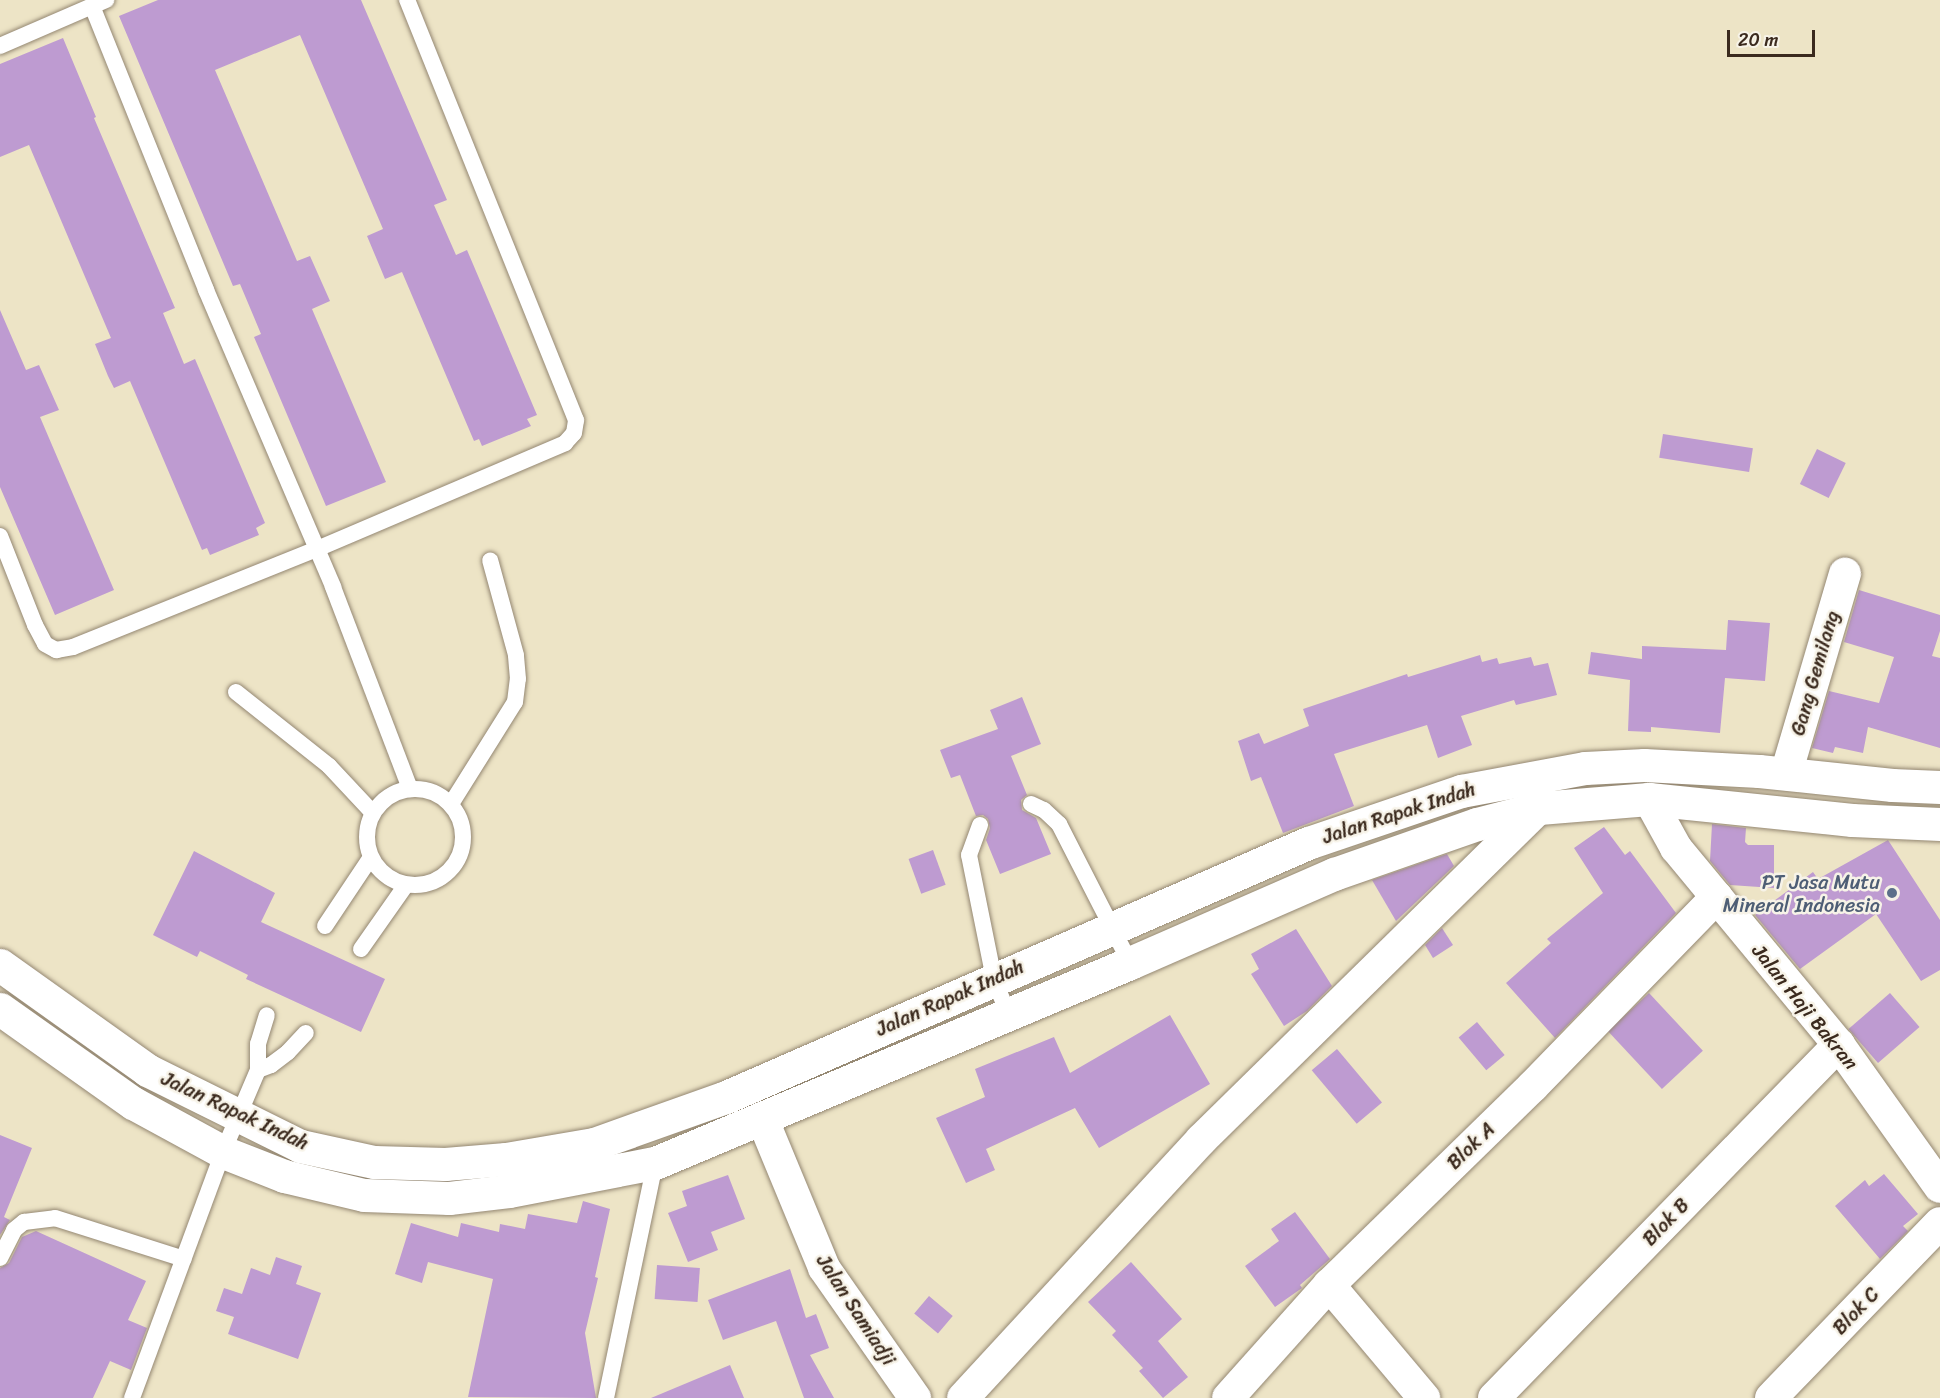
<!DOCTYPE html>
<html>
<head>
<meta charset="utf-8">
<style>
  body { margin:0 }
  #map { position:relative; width:1940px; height:1398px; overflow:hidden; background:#ede4c6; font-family:Sriracha,sans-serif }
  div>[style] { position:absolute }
  .building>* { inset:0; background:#be9bd1; transform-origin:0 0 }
  .roads { filter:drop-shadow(0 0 2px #948772) drop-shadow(0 0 2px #948772) }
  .lane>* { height:16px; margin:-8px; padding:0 8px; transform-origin:8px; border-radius:8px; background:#fff }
  .lane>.ring { margin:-8px; padding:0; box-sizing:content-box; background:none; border:16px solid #fff; border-radius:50% }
  .street>* { height:32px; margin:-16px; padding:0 16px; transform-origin:16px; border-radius:16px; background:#fff }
  .secondary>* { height:33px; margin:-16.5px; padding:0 16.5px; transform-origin:16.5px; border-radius:16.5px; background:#fff }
  .dots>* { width:16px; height:16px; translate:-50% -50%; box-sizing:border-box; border:3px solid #f7f3e8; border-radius:50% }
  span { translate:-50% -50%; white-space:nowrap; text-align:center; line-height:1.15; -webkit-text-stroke:5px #f7f3e8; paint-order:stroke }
  .street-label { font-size:20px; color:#3b2a1e }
  .service-label { font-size:20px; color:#4e5e75 }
  .right { translate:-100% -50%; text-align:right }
  .scale { position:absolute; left:1727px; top:30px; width:88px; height:27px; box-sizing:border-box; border:3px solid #3b2a1e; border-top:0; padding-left:8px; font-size:18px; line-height:21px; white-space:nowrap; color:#3b2a1e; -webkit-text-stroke:4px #f7f3e8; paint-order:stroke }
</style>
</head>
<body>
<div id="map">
  <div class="building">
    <div style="clip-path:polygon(158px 0,361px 0,447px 200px,434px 205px,456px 255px,467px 250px,537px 415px,527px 419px,531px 426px,482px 446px,479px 439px,474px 441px,402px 272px,385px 279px,380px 267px,367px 236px,383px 229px,300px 35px,215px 70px,297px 261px,310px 256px,330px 301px,312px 309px,386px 482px,326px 506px,254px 337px,261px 334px,240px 284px,233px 286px,119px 16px)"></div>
    <div style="clip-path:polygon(63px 38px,96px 117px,94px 118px,175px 308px,163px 313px,184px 364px,195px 359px,265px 523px,256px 528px,259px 535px,210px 555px,207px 548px,202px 550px,130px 381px,114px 388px,108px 376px,95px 344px,111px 338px,29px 145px,0 157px,0 64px)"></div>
    <div style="clip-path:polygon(0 310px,26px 370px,39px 365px,59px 410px,40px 417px,114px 590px,55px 615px,0 487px)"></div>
    <div style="left:1663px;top:434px;width:91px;height:24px;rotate:9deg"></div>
    <div style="left:1817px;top:449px;width:32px;height:39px;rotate:26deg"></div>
    <div style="clip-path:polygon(1859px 590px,1940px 615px,1940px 631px,1932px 656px,1940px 658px,1940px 748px,1868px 727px,1863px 753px,1835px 747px,1833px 753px,1812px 748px,1829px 691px,1879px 703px,1894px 657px,1844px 642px)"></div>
    <div style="clip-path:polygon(1728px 620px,1770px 623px,1765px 681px,1725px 678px,1720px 733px,1651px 727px,1651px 732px,1628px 731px,1630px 680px,1588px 674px,1591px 652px,1642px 659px,1642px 646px,1726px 650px)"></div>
    <div style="clip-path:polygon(1480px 655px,1482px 662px,1497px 658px,1499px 664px,1531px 657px,1534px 666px,1548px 663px,1557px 695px,1516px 705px,1514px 700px,1461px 716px,1472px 745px,1438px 758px,1427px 725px,1334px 754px,1354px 806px,1283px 833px,1261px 777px,1251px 781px,1238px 741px,1259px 733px,1264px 744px,1309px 726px,1303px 709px,1407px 674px,1408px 677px)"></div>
    <div style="clip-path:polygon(1022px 697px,1041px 744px,1011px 756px,1027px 795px,1021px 800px,1022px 810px,1036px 818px,1051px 854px,1000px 874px,986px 840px,990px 828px,988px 819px,983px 815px,976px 816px,960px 775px,951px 778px,940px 750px,998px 729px,990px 710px)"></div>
    <div style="clip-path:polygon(1712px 824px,1746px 828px,1745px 842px,1748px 845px,1774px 845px,1774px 888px,1730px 885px,1710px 861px)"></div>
    <div style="clip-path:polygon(1604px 827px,1625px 855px,1630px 851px,1676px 913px,1555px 1038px,1506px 983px,1551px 943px,1547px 939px,1603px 893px,1574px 848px)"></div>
    <div style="clip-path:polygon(1888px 840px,1940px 920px,1940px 970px,1921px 981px,1876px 914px,1800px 969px,1755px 915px,1813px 872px,1818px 879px)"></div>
    <div style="left:933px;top:850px;width:37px;height:26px;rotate:70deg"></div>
    <div style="clip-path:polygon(194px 851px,275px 893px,261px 922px,385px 979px,361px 1032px,246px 979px,248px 975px,200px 951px,197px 957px,153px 935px)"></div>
    <div style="clip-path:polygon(1447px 854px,1454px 866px,1396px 921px,1372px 880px)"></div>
    <div style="clip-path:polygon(1442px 928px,1453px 945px,1433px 958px,1425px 945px)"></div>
    <div style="clip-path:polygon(1296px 929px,1332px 986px,1307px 1011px,1284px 1026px,1251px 974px,1259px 969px,1251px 954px)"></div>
    <div style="left:1649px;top:993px;width:79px;height:56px;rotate:47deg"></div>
    <div style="left:1890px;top:993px;width:45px;height:55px;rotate:49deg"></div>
    <div style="clip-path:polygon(1170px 1015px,1210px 1084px,1099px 1148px,1075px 1108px,986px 1149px,995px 1170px,966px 1183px,936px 1118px,985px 1097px,975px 1069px,1054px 1037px,1070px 1073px)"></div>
    <div style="left:1477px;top:1022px;width:43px;height:24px;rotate:50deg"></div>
    <div style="left:1337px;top:1049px;width:70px;height:33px;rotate:50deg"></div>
    <div style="clip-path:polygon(0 1135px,32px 1148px,4px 1217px,10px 1220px,0 1235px)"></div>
    <div style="clip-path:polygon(1884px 1174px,1918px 1214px,1903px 1226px,1908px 1231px,1880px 1259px,1835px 1206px,1865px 1180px,1869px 1186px)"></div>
    <div style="clip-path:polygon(728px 1175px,745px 1219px,711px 1232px,718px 1250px,688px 1262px,668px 1213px,687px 1206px,682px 1191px)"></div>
    <div style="clip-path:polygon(583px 1201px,610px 1209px,595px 1277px,598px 1278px,585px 1333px,596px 1398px,468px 1397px,493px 1279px,428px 1262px,422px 1283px,395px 1274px,411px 1223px,458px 1237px,461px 1223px,499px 1232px,500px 1224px,525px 1229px,528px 1214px,577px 1223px)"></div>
    <div style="clip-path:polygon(1295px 1212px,1330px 1259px,1300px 1285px,1302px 1288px,1275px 1307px,1245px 1266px,1279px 1241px,1271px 1229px)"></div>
    <div style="clip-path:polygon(36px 1231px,146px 1281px,128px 1320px,147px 1328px,131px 1370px,110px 1361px,93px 1398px,0 1398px,0 1268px,9px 1263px,22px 1237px)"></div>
    <div style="clip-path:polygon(276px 1257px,302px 1266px,296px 1284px,321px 1293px,298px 1359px,228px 1334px,234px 1317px,216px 1311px,224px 1288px,242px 1294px,251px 1268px,270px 1275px)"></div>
    <div style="clip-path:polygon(1131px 1262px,1182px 1319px,1158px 1341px,1188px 1377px,1163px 1398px,1139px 1371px,1143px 1368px,1112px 1335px,1116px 1331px,1088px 1302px)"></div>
    <div style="left:657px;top:1265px;width:43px;height:34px;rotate:4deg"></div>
    <div style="clip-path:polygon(790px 1269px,806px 1318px,816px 1314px,829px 1348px,810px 1355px,834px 1398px,804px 1398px,776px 1321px,723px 1340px,708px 1300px)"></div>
    <div style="left:929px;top:1296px;width:31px;height:23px;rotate:40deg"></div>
    <div style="clip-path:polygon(730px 1365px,744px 1398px,651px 1398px)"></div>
  </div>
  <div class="roads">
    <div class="lane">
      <div style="left:92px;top:6px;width:306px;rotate:68.1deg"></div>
      <div style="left:206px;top:290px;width:323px;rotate:66.8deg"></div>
      <div style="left:333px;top:587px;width:216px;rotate:69.1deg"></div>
      <div style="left:0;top:46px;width:116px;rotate:-23.5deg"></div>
      <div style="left:0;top:536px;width:96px;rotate:68.5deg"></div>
      <div style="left:35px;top:625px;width:21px;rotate:62deg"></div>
      <div style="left:45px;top:644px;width:13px;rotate:29deg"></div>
      <div style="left:56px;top:650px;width:17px;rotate:-10deg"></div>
      <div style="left:73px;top:647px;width:263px;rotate:-21.9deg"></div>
      <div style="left:317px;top:549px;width:270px;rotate:-23.1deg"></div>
      <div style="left:565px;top:443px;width:13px;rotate:-48deg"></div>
      <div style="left:574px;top:433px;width:13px;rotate:-81deg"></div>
      <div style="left:576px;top:420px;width:453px;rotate:-111.9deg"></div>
      <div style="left:236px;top:692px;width:119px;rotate:38.5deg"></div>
      <div style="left:329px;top:766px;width:64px;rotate:46.9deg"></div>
      <div class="ring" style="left:367px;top:789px;width:80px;height:80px"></div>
      <div style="left:451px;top:804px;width:120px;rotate:-57.9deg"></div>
      <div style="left:515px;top:702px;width:23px;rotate:-83deg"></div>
      <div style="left:518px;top:679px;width:24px;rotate:-95deg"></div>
      <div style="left:516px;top:655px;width:98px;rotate:-105.3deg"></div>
      <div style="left:1031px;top:804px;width:14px;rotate:25deg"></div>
      <div style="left:1044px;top:810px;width:21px;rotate:43deg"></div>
      <div style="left:1059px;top:824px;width:156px;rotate:62.9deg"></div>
      <div style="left:980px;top:825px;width:32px;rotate:110deg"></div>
      <div style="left:969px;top:855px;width:126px;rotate:78.6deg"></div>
      <div style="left:994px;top:979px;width:38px;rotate:68deg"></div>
      <div style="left:325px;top:926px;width:83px;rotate:-56.3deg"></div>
      <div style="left:361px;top:949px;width:78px;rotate:-54.9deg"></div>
      <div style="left:258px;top:1070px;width:14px;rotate:-21deg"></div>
      <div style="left:271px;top:1065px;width:21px;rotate:-37deg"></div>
      <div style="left:288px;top:1052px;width:26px;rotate:-47deg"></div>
      <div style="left:0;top:1258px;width:31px;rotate:-63deg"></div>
      <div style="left:14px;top:1230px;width:13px;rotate:-39deg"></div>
      <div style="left:24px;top:1222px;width:31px;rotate:-7deg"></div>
      <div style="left:55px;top:1218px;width:135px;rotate:17.6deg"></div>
      <div style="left:132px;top:1398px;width:262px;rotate:-69.7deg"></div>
      <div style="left:223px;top:1152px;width:89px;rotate:-66.9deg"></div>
      <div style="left:258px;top:1070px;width:26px;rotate:-90deg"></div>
      <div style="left:258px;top:1044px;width:30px;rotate:-73deg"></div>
      <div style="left:606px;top:1398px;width:240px;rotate:-78.2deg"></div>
    </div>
    <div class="street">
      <div style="left:1786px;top:774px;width:209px;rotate:-73.6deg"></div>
      <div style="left:1649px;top:799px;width:56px;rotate:61.1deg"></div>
      <div style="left:1676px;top:848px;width:256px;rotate:50.4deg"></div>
      <div style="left:1839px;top:1045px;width:174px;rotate:54.6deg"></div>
      <div style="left:762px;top:1118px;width:162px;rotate:67.5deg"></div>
      <div style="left:824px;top:1268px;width:159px;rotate:55deg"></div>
      <div style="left:1329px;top:1285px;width:148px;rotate:49.9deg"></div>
      <div style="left:963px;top:1398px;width:351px;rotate:-47.3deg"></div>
      <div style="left:1201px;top:1140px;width:474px;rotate:-44.5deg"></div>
      <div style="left:1228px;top:1398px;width:152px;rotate:-48.2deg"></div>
      <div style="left:1329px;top:1285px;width:284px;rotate:-44.3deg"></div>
      <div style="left:1532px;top:1087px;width:265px;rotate:-45.8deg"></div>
      <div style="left:1494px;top:1398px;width:494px;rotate:-45.7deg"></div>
      <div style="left:1771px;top:1398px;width:243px;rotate:-46deg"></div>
    </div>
    <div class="secondary">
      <div style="left:0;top:965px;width:181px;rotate:35.5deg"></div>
      <div style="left:147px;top:1070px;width:171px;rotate:26.4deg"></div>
      <div style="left:300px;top:1146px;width:76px;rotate:12.2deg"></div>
      <div style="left:374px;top:1162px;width:71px;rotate:1.6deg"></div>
      <div style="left:445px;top:1164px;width:61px;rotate:-4.7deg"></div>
      <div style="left:506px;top:1159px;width:89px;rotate:-9.7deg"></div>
      <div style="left:594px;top:1144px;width:140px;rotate:-19.6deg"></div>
      <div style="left:726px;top:1097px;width:635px;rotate:-23.58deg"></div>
      <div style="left:1308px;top:843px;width:162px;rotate:-18.8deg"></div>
      <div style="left:1461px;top:791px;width:126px;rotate:-10.5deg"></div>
      <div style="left:1585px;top:768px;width:59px;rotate:-2.9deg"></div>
      <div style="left:1644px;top:765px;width:115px;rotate:3deg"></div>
      <div style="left:1759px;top:771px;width:134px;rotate:6deg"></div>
      <div style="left:1892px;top:785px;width:48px;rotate:2.4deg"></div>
      <div style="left:0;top:1009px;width:163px;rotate:35.3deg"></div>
      <div style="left:133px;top:1103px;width:102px;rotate:28.6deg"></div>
      <div style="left:223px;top:1152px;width:66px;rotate:21.5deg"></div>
      <div style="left:284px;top:1176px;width:82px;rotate:13.4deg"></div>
      <div style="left:364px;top:1195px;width:85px;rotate:2deg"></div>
      <div style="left:449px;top:1198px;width:60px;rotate:-6.7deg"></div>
      <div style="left:509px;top:1191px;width:149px;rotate:-10.9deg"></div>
      <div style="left:655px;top:1163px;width:515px;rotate:-22.83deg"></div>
      <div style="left:1130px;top:963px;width:223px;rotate:-23.6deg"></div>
      <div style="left:1334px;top:874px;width:151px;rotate:-19.3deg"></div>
      <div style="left:1477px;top:824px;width:64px;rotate:-14.5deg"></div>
      <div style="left:1539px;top:808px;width:110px;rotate:-4.7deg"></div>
      <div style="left:1649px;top:799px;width:204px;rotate:5.9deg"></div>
      <div style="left:1852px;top:820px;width:88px;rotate:2.6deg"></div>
    </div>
  </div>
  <div class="dots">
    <div style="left:1892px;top:893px;background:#5c6f8a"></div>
  </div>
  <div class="street-label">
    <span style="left:1815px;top:673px;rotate:-74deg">Gang Gemilang</span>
    <span style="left:1399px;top:813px;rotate:-18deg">Jalan Rapak Indah</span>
    <span style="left:950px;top:998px;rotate:-24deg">Jalan Rapak Indah</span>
    <span style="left:1805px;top:1007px;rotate:51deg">Jalan Haji Bakran</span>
    <span style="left:235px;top:1111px;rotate:25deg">Jalan Rapak Indah</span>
    <span style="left:1471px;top:1146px;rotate:-44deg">Blok A</span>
    <span style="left:1666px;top:1222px;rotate:-46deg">Blok B</span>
    <span style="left:856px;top:1310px;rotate:57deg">Jalan Samiadji</span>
    <span style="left:1856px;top:1311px;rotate:-46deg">Blok C</span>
  </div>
  <div class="service-label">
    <span class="right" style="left:1880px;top:894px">PT Jasa Mutu<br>Mineral Indonesia</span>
  </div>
  <div class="scale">20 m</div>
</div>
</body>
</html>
